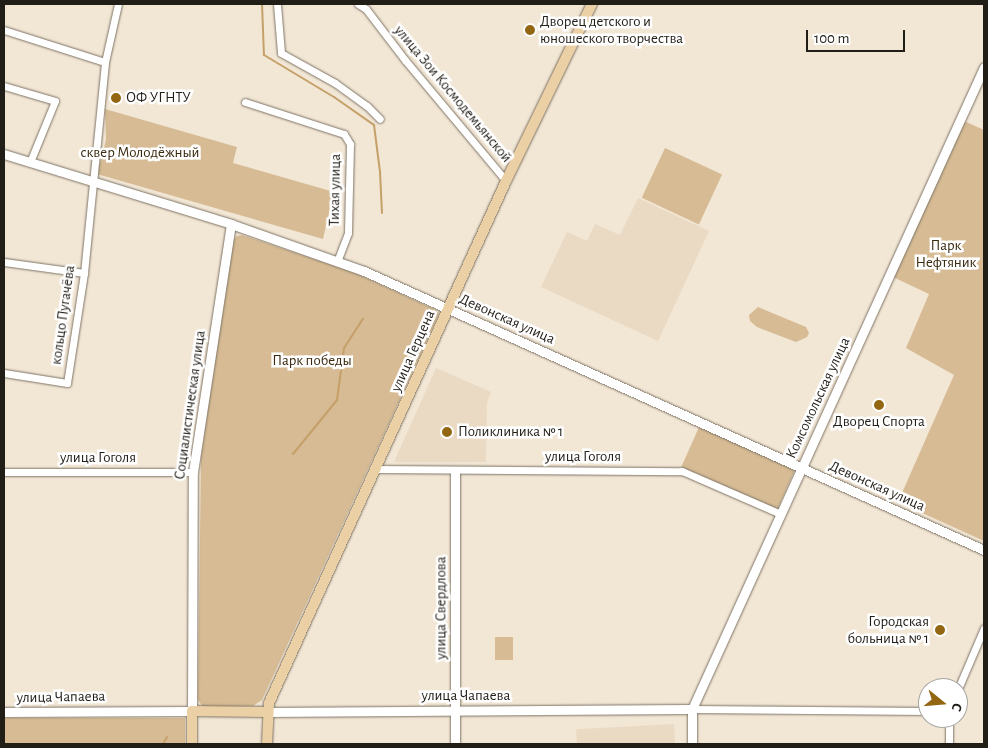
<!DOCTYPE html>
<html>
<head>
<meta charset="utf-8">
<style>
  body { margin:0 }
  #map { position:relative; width:988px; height:748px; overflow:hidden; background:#f2e6d5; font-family:"Alegreya Sans",sans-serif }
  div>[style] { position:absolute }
  .built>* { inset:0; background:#eadac3; transform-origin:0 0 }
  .green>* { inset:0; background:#d6bb94; transform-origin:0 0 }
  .stream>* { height:2px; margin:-1px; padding:0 1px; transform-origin:1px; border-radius:1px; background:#c5a069 }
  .roads { filter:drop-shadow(0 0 1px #7e7364) drop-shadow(0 0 1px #7e7364) }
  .minor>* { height:7px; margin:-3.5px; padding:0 3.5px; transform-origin:3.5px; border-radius:3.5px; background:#fff }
  .tertiary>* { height:9px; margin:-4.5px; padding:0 4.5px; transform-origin:4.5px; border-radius:4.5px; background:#fff }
  .secondary>* { height:9px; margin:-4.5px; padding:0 4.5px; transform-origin:4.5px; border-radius:4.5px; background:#fff }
  .primary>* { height:10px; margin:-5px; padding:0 5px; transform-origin:5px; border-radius:5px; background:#ebd0a5 }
  .dots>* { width:14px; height:14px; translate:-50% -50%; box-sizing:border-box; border:2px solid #fff; border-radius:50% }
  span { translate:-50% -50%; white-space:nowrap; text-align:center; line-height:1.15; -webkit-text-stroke:5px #fff; paint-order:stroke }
  .poi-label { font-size:15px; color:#211d17 }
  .left { translate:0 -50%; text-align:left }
  .right { translate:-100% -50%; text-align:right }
  .street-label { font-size:15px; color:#211d17 }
  .park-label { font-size:15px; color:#3a2a10 }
  .frame { position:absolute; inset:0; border:5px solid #211d17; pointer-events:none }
  .north { position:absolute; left:918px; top:678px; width:50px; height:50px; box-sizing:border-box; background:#fff; border:1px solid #a6a5a2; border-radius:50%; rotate:107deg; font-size:14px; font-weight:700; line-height:20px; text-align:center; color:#211d17 }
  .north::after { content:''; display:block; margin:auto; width:18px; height:22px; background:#936712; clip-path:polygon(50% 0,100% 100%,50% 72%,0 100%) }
  .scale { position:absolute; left:806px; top:30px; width:99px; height:22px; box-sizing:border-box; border:2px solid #211d17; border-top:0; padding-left:6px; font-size:15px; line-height:18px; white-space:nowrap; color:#211d17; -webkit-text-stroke:4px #fff; paint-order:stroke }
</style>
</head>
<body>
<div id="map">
  <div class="built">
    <div style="clip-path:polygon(638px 198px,709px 231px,658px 341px,541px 287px,567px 232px,587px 241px,595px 224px,620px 235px)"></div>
    <div style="clip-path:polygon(436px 368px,491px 392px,487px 403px,486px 462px,394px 462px)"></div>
    <div style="left:674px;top:724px;width:20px;height:98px;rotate:87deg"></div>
  </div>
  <div class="green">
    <div style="clip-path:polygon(105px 109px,237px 147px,233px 163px,334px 192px,323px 239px,97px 174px,106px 140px)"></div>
    <div style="clip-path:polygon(964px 121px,984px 130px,984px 541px,898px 502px,954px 375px,906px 348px,929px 294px,893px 277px)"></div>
    <div style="left:665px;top:148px;width:63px;height:55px;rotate:25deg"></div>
    <div style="clip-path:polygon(242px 235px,353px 272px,436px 310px,439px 314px,262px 700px,253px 706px,203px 707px,198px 700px,201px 457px,233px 240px,237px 236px)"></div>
    <div style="clip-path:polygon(758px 307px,806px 327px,809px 333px,807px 337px,796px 342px,757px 327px,750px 321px,749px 315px)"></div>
    <div style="left:700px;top:425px;width:105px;height:46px;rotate:24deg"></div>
    <div style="left:495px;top:637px;width:18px;height:23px"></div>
    <div style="left:4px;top:718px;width:181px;height:26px"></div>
  </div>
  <div class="stream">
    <div style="left:262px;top:4px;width:51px;rotate:87.8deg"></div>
    <div style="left:264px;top:55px;width:82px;rotate:31deg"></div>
    <div style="left:334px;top:97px;width:49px;rotate:35deg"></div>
    <div style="left:374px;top:125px;width:47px;rotate:82.7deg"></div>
    <div style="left:380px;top:172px;width:41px;rotate:87.2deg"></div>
    <div style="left:293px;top:454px;width:70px;rotate:-50.8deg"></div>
    <div style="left:337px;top:400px;width:52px;rotate:-82.3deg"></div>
    <div style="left:344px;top:348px;width:35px;rotate:-57deg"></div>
    <div style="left:163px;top:744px;width:8px;rotate:-60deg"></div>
  </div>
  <div class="roads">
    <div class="minor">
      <div style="left:277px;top:4px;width:49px;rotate:85.3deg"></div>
      <div style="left:281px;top:53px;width:62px;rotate:29.1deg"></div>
      <div style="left:335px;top:83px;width:39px;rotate:36deg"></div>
      <div style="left:367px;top:106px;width:18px;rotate:45deg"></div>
      <div style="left:358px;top:4px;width:9px;rotate:32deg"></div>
      <div style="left:366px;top:9px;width:64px;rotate:52.6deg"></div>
      <div style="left:405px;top:60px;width:158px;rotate:50.1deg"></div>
      <div style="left:4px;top:30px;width:106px;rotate:17.6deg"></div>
      <div style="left:4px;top:86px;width:53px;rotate:16.4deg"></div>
      <div style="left:55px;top:101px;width:66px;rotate:112.3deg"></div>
      <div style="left:245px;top:102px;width:104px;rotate:17.9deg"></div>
      <div style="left:344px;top:134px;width:12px;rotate:59deg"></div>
      <div style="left:350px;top:144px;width:89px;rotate:91.3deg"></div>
      <div style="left:348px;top:233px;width:30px;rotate:111deg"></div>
      <div style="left:4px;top:262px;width:81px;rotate:7.8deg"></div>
      <div style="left:4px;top:373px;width:64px;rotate:9deg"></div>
      <div style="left:67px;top:383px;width:111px;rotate:-81.2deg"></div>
      <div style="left:84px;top:273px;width:212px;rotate:-84.3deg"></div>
      <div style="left:105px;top:62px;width:59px;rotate:-77.4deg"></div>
      <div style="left:376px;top:469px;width:306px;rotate:0.4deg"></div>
      <div style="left:682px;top:471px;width:108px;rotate:23.5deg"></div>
      <div style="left:4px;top:472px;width:189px"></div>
      <div style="left:958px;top:689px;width:66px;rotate:-66.9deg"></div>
      <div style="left:692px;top:709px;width:236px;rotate:0.5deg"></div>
      <div style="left:949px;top:718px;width:26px;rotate:90deg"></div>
    </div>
    <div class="tertiary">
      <div style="left:455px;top:471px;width:273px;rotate:90deg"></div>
      <div style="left:4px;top:712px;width:188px;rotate:-0.3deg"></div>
      <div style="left:267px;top:712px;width:425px;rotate:-0.4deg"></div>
      <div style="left:692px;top:744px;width:35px;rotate:-90deg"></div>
      <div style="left:692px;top:709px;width:705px;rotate:-65.54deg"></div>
    </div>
    <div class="secondary">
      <div style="left:4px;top:154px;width:238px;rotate:17.1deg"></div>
      <div style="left:231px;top:224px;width:141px;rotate:19.5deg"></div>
      <div style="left:364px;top:271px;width:680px;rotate:24.23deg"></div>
      <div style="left:192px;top:711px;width:239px;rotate:-89.8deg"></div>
      <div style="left:193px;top:472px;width:251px;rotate:-81.3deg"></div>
    </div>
    <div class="primary">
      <div style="left:192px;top:744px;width:33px;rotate:-90deg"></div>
      <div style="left:192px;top:711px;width:75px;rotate:0.8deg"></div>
      <div style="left:267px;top:744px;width:41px;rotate:-87.2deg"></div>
      <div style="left:269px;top:703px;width:573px;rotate:-65.58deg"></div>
      <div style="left:506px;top:181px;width:197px;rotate:-64.1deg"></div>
    </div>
  </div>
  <div class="dots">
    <div style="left:530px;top:30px;background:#936712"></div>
    <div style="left:116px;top:98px;background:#936712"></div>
    <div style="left:879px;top:405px;background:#936712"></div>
    <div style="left:447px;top:432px;background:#936712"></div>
    <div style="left:940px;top:630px;background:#936712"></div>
  </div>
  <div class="poi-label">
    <span class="left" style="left:540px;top:30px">Дворец детского и<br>юношеского творчества</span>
    <span class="left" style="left:126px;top:98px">ОФ УГНТУ</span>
    <span style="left:879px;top:422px">Дворец Спорта</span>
    <span class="left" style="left:458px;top:432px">Поликлиника № 1</span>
    <span class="right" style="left:929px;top:630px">Городская<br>больница № 1</span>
  </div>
  <div class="street-label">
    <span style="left:453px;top:94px;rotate:50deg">улица Зои Космодемьянской</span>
    <span style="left:335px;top:190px;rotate:-89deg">Тихая улица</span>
    <span style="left:63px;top:315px;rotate:-82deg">кольцо Пугачёва</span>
    <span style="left:507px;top:319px;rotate:24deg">Девонская улица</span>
    <span style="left:413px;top:351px;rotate:-66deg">улица Герцена</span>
    <span style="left:818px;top:398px;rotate:-65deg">Комсомольская улица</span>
    <span style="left:190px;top:405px;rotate:-82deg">Социалистическая улица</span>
    <span style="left:583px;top:457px">улица Гоголя</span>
    <span style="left:98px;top:458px">улица Гоголя</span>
    <span style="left:877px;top:486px;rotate:24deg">Девонская улица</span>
    <span style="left:441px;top:608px;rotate:-90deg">улица Свердлова</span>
    <span style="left:466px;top:696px">улица Чапаева</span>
    <span style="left:61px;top:697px;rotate:-1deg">улица Чапаева</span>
  </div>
  <div class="park-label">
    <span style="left:140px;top:153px">сквер Молодёжный</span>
    <span style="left:946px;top:254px">Парк<br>Нефтяник</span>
    <span style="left:312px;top:361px">Парк победы</span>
  </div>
  <div class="frame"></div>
  <div class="north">С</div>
  <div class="scale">100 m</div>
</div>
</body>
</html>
